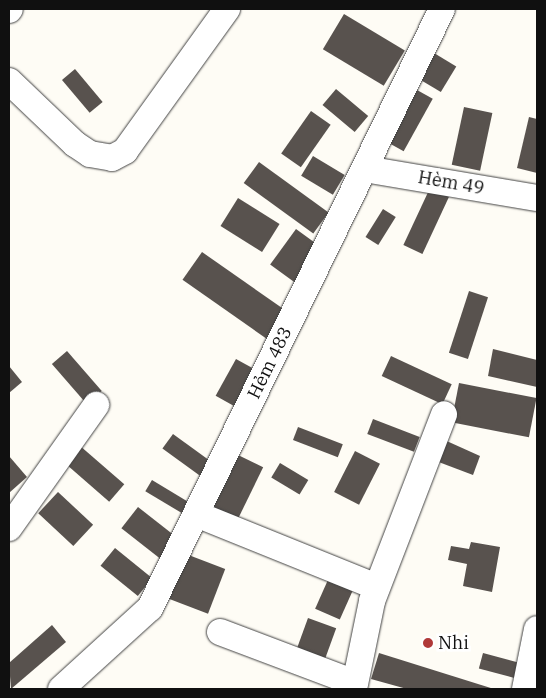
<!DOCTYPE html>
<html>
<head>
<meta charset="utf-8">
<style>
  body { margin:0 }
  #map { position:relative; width:546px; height:698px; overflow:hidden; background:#fefcf5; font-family:"IBM Plex Serif",serif }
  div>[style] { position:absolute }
  .building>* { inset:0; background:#58524e; transform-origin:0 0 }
  .roads { filter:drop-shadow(0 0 1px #434343) drop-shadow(0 0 1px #434343) }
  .minor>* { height:26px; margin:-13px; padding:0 13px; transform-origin:13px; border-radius:13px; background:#fff }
  .dots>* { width:14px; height:14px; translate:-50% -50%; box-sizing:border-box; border:2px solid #fff; border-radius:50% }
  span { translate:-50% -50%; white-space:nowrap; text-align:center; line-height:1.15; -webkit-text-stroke:5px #fff; paint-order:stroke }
  .street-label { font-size:18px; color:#101010 }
  .poi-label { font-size:18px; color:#101010 }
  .left { translate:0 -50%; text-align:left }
  .frame { position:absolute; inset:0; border:10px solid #101010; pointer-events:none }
</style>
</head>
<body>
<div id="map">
  <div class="building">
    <div style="left:344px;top:14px;width:71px;height:41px;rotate:31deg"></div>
    <div style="left:434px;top:53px;width:26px;height:30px;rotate:31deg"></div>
    <div style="left:75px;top:69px;width:43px;height:17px;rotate:50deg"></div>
    <div style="left:336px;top:89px;width:42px;height:21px;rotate:40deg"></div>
    <div style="left:417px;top:90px;width:18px;height:60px;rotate:29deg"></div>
    <div style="left:464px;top:107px;width:29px;height:59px;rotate:12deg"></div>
    <div style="left:311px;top:111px;width:24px;height:52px;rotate:35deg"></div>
    <div style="clip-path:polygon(529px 117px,537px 119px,537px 173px,517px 168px)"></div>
    <div style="left:313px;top:156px;width:37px;height:23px;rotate:31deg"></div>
    <div style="left:259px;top:162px;width:86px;height:26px;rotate:36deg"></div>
    <div style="left:430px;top:188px;width:21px;height:63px;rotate:25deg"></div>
    <div style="left:238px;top:198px;width:49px;height:33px;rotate:32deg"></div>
    <div style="left:383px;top:209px;width:15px;height:33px;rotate:32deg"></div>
    <div style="left:296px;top:229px;width:31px;height:44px;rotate:36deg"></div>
    <div style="left:202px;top:252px;width:107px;height:34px;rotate:35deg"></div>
    <div style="left:469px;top:291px;width:20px;height:65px;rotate:18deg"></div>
    <div style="clip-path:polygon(493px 349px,537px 360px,537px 387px,488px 376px)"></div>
    <div style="left:67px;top:351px;width:53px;height:20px;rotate:49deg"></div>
    <div style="left:391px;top:356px;width:67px;height:22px;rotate:25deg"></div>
    <div style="left:236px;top:359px;width:23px;height:42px;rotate:29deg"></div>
    <div style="clip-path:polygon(9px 366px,22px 382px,9px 393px)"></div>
    <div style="left:459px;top:383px;width:79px;height:40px;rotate:11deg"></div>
    <div style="left:373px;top:419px;width:50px;height:16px;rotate:21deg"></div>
    <div style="left:298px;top:427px;width:48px;height:14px;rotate:21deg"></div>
    <div style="left:173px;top:434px;width:49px;height:18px;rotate:36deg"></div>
    <div style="clip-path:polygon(440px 438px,480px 456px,473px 475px,436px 461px)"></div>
    <div style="left:79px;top:445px;width:60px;height:23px;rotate:41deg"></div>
    <div style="left:355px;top:451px;width:28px;height:46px;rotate:27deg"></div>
    <div style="left:238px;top:455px;width:28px;height:64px;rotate:26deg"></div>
    <div style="clip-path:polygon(9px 456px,27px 477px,9px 493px)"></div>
    <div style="left:280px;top:463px;width:33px;height:17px;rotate:31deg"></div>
    <div style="left:152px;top:480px;width:43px;height:13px;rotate:31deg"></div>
    <div style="left:58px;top:492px;width:48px;height:29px;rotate:43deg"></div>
    <div style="left:138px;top:507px;width:49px;height:27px;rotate:38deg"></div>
    <div style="clip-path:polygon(471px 542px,500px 547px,492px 592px,463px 586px,467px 564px,448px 560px,451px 546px,469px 549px)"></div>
    <div style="left:115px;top:548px;width:48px;height:23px;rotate:39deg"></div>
    <div style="left:186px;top:554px;width:42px;height:48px;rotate:21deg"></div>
    <div style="left:331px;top:573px;width:27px;height:39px;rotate:24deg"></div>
    <div style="left:308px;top:618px;width:30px;height:38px;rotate:20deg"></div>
    <div style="clip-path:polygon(52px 625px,66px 642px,11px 689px,9px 663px)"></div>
    <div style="clip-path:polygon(379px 653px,494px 689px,407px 689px,371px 679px)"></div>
    <div style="left:483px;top:653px;width:50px;height:16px;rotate:15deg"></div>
  </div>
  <div class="roads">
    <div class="minor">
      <div style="left:9px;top:10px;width:1px;rotate:-45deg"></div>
      <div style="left:9px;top:81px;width:91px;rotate:43.7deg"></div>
      <div style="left:75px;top:144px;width:18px;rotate:34deg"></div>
      <div style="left:90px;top:154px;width:22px;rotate:10deg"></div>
      <div style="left:112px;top:158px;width:15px;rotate:-28deg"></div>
      <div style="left:125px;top:151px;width:175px;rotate:-54.3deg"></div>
      <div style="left:365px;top:169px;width:174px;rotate:9.6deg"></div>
      <div style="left:196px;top:514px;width:195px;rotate:22deg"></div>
      <div style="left:9px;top:528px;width:151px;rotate:-54.7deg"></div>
      <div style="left:220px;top:632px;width:144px;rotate:20.7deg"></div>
      <div style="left:61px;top:689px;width:120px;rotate:-42.3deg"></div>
      <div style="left:150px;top:608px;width:666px;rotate:-64.01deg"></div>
      <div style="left:354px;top:689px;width:90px;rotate:-78.4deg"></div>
      <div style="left:372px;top:601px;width:200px;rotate:-68.9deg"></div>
      <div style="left:525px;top:689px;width:61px;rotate:-78.7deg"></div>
    </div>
  </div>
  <div class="dots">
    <div style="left:428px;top:643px;background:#b03939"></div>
  </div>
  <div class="street-label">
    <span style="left:451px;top:183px;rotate:10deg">Hèm 49</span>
    <span style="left:270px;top:363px;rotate:-64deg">Hẻm 483</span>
  </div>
  <div class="poi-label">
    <span class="left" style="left:438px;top:643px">Nhi</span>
  </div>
  <div class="frame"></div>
</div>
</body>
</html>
